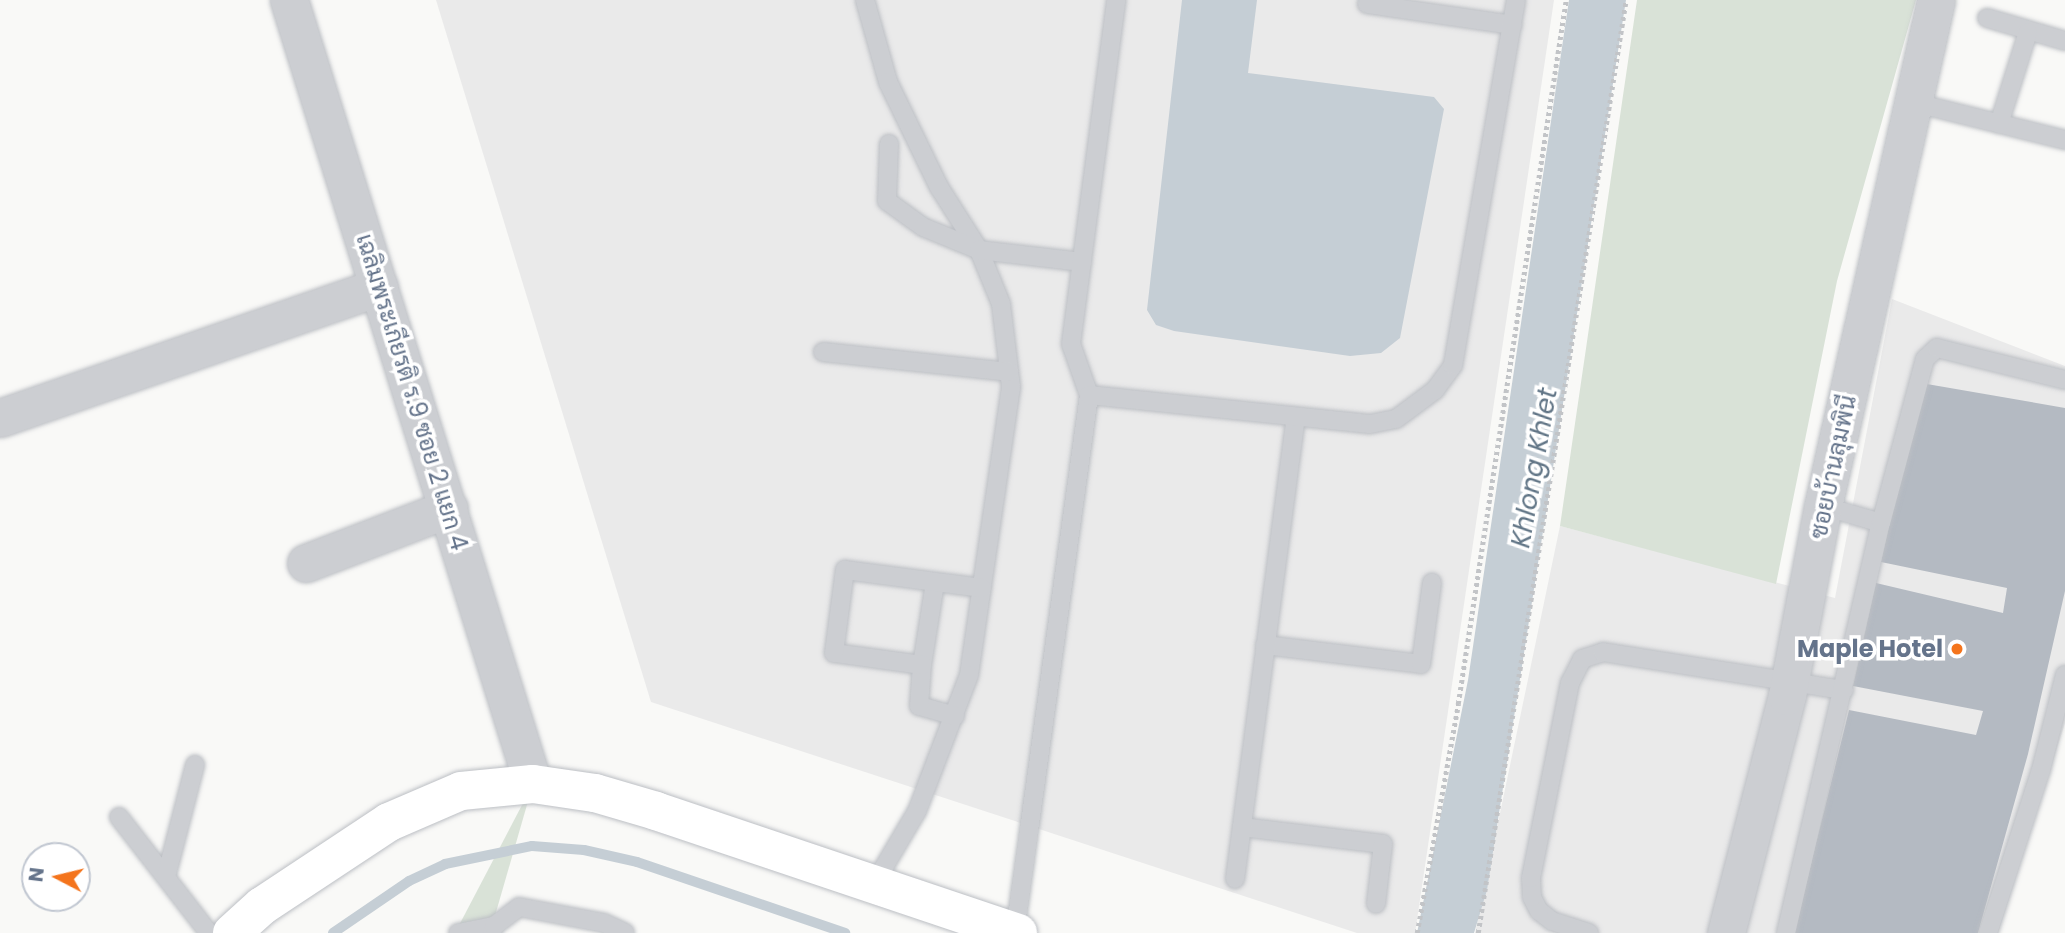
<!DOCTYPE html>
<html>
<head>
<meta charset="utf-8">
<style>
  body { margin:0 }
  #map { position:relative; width:2065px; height:933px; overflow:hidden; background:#f9f9f7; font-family:Poppins,Sarabun,sans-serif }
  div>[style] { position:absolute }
  .built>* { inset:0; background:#eaeaea }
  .green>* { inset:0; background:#d9e2d7 }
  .water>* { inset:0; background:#c5ced5 }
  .stream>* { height:10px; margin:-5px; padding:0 5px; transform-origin:5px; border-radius:5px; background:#c5ced5 }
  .building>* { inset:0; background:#b4bac2 }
  .path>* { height:4.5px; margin-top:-2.25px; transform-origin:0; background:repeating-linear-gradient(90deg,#c2c4c7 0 3.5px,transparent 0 7px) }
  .roads { filter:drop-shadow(0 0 2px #bcbfc4) drop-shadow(0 0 2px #bcbfc4) }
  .lane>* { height:18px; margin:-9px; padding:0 9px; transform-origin:9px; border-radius:9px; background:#ccced2 }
  .street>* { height:37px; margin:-18.5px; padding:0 18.5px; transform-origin:18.5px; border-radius:18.5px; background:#ccced2 }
  .primary>* { height:38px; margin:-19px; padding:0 19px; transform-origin:19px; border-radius:19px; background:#fff }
  .dots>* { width:19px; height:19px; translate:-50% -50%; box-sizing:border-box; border:4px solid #fff; border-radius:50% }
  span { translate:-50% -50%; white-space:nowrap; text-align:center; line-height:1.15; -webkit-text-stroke:7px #fff; paint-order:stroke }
  .street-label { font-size:24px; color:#65748b }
  .poi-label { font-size:24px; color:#65748b; font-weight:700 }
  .right { translate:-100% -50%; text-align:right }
  .water-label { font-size:26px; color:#617586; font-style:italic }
  .north { position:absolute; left:21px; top:842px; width:70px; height:70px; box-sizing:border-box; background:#fff; border:2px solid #c1c7d1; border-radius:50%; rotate:277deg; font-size:19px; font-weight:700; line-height:28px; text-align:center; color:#65748b }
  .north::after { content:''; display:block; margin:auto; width:24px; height:32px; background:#f4741c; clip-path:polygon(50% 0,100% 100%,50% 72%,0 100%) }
</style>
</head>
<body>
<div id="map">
  <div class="built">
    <div style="clip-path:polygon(436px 0,1554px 0,1415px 933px,1357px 933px,651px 702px)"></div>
    <div style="clip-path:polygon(1892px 299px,2065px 366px,2065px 723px,1998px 933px,1475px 933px,1560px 526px,1835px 598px)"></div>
  </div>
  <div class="green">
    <div style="clip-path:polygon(1637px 0,1916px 0,1837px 281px,1776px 584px,1560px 526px)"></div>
    <div style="clip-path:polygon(533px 784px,490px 933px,455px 933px)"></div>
  </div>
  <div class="water">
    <div style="clip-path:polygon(1182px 0,1257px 0,1248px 73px,1434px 97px,1444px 109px,1400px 338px,1381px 353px,1350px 356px,1174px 331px,1156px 325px,1147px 310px)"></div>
    <div style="clip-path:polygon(1569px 0,1626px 0,1487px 890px,1474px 933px,1417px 933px,1468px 680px)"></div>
  </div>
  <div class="stream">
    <div style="left:333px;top:933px;width:92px;rotate:-34.4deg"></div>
    <div style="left:409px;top:881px;width:40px;rotate:-25deg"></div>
    <div style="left:445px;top:864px;width:89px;rotate:-11.7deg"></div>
    <div style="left:532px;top:846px;width:52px;rotate:4.4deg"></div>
    <div style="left:584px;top:850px;width:54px;rotate:12.8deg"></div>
    <div style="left:637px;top:862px;width:220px;rotate:18.8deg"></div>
  </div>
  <div class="building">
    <div style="clip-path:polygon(1921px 383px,2065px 408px,2065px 591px,2028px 754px,1978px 933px,1794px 933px,1849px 710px,1976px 735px,1983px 711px,1853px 686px,1876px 583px,2003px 613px,2007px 588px,1881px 562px)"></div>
  </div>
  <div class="path">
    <div style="left:1417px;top:933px;width:233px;rotate:-79.8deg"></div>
    <div style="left:1458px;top:704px;width:712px;rotate:-81.28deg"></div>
    <div style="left:1478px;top:933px;width:945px;rotate:-80.99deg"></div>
  </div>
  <div class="roads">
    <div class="lane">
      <div style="left:865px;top:0;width:85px;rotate:74.3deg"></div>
      <div style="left:888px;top:82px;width:117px;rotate:64.1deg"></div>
      <div style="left:939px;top:187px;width:75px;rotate:57.6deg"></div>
      <div style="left:979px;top:250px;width:58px;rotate:67.8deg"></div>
      <div style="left:1001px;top:304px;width:84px;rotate:83.1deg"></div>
      <div style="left:1011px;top:387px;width:291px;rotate:98.3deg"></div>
      <div style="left:969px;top:675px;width:146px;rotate:110.9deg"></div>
      <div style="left:917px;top:811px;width:85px;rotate:120.5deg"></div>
      <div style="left:1367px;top:4px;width:147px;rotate:8.2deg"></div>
      <div style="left:1987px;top:18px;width:81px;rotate:16.4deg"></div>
      <div style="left:1912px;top:102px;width:158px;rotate:13.9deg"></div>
      <div style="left:1999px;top:124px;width:96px;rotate:-72.5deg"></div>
      <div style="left:889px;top:144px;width:57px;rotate:92deg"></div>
      <div style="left:887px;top:201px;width:44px;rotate:35.8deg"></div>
      <div style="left:923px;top:227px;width:61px;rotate:22.3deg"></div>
      <div style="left:979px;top:250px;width:104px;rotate:6.6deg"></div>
      <div style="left:823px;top:352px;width:187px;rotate:6.1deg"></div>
      <div style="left:1089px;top:395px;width:54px;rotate:-109.4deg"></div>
      <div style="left:1071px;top:344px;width:347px;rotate:-82.5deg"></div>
      <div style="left:1823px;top:506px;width:60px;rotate:16.3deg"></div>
      <div style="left:1265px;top:645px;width:157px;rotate:6.9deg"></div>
      <div style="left:1421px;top:664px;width:82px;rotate:-82.3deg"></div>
      <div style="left:922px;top:665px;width:83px;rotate:-81deg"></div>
      <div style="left:955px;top:716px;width:37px;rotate:-164deg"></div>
      <div style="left:919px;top:706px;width:41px;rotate:-85.8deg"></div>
      <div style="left:922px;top:665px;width:89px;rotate:-172.2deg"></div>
      <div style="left:834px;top:653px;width:84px;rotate:-82.5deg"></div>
      <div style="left:845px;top:570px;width:138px;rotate:7.5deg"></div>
      <div style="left:119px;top:817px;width:147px;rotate:52.2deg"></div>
      <div style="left:1242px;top:827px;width:142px;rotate:6.9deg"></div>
      <div style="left:1383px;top:844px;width:60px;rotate:96.7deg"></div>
      <div style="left:166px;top:877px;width:116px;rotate:-75.5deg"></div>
      <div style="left:1235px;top:879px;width:466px;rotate:-82.5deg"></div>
      <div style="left:1015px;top:932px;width:542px;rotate:-82.15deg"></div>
      <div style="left:1089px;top:395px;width:282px;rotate:5.9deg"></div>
      <div style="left:1370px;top:424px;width:26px;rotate:-11deg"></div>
      <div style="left:1396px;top:419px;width:49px;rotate:-36.6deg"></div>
      <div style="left:1435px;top:390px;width:31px;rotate:-54deg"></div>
      <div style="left:1453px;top:365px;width:370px;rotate:-80.2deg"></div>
      <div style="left:458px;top:933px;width:37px;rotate:-11deg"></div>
      <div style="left:492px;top:933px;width:7px;rotate:-74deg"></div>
      <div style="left:494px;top:926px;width:31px;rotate:-37deg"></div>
      <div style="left:519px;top:907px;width:86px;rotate:10.7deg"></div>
      <div style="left:604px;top:923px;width:23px;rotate:25deg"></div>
      <div style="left:1589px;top:933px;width:39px;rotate:-162deg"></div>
      <div style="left:1552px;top:921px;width:16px;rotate:-142deg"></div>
      <div style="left:1539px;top:911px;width:16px;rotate:-117deg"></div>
      <div style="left:1532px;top:897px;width:19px;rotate:-93deg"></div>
      <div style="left:1531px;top:878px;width:199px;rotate:-78.7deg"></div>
      <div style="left:1570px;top:683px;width:27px;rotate:-63deg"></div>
      <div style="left:1582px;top:659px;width:22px;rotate:-18deg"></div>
      <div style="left:1603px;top:652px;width:244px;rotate:9deg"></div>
      <div style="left:1786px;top:933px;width:421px;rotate:-77deg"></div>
      <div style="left:1881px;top:523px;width:170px;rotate:-75deg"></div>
      <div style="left:1925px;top:359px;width:16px;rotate:-43deg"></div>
      <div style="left:1937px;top:348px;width:132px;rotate:14deg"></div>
      <div style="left:1988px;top:933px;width:171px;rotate:-72deg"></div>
      <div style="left:2041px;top:770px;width:98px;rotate:-75.8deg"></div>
    </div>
    <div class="street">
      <div style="left:289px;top:0;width:821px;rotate:72.71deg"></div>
      <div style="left:0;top:418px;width:401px;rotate:-19.1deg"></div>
      <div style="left:306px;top:563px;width:153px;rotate:-21deg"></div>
      <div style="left:1726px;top:933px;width:245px;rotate:-75.6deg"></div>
      <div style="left:1787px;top:696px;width:193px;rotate:-79.3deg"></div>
      <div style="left:1823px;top:506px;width:518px;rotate:-77.41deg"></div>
    </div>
    <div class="primary">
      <div style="left:232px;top:933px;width:40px;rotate:-42deg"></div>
      <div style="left:262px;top:906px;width:152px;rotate:-33.5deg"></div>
      <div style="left:389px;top:822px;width:78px;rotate:-23.3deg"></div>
      <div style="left:461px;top:791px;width:72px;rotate:-5.6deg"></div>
      <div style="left:533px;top:784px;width:63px;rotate:8.3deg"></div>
      <div style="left:595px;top:793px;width:64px;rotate:16.4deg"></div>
      <div style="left:656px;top:811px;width:382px;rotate:18.6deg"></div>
    </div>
  </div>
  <div class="dots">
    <div style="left:1957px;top:649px;background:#f4741c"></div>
  </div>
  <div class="street-label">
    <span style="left:412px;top:392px;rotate:73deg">เฉลิมพระเกียรติ ร.9 ซอย 2 แยก 4</span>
    <span style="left:1833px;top:467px;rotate:-78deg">ซอยบ้านลุมพินี</span>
  </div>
  <div class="poi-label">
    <span class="right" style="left:1943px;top:649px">Maple Hotel</span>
  </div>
  <div class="water-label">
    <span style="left:1535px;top:468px;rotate:-80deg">Khlong Khlet</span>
  </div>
  <div class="north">N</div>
</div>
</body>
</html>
